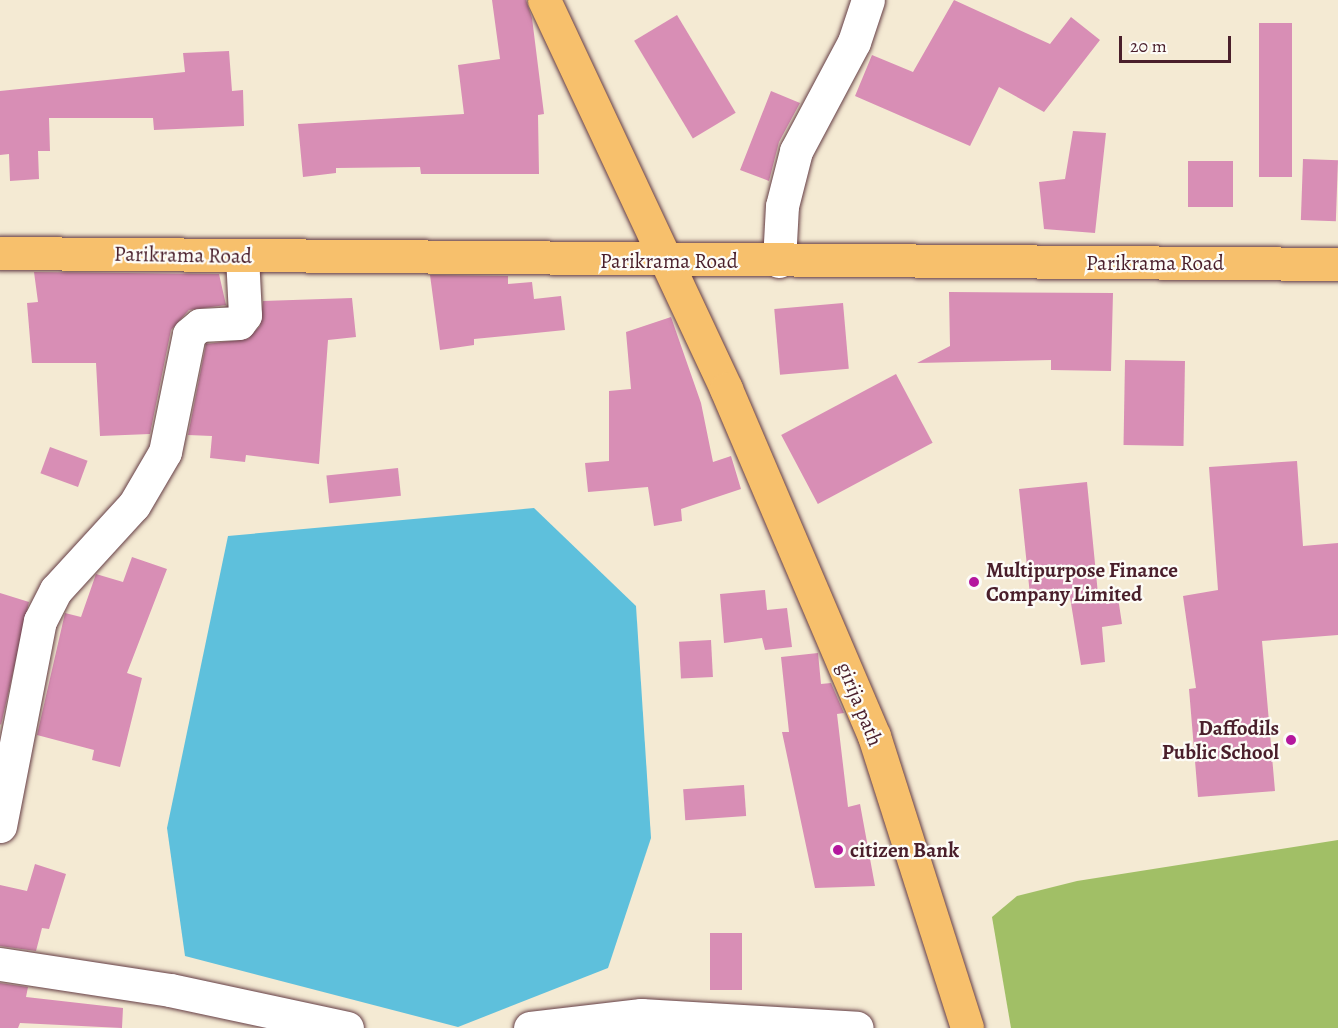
<!DOCTYPE html>
<html>
<head>
<meta charset="utf-8">
<style>
  body { margin:0 }
  #map { position:relative; width:1338px; height:1028px; overflow:hidden; background:#f4ead3; font-family:Alegreya,serif }
  div>[style] { position:absolute }
  .green>* { inset:0; background:#a1bf66 }
  .water>* { inset:0; background:#5ec0dc }
  .building>* { inset:0; background:#d88eb5; transform-origin:0 0 }
  .roads { filter:drop-shadow(0 0 2px #643d44) drop-shadow(0 0 2px #643d44) }
  .minor>* { height:33px; margin:-16.5px; padding:0 16.5px; transform-origin:16.5px; border-radius:16.5px; background:#fff }
  .major>* { height:33px; margin:-16.5px; padding:0 16.5px; transform-origin:16.5px; border-radius:16.5px; background:#f7c06c }
  .dots>* { width:16px; height:16px; translate:-50% -50%; box-sizing:border-box; border:3px solid #fdfcf7; border-radius:50% }
  span { translate:-50% -50%; white-space:nowrap; text-align:center; line-height:1.15; -webkit-text-stroke:4.5px #fdfcf7; paint-order:stroke }
  .street-label { font-size:21px; color:#4a1f2b }
  .poi-label { font-size:21px; color:#4a1f2b; font-weight:700 }
  .left { translate:0 -50%; text-align:left }
  .right { translate:-100% -50%; text-align:right }
  .scale { position:absolute; left:1119px; top:36px; width:112px; height:27px; box-sizing:border-box; border:3px solid #4a1f2b; border-top:0; padding-left:8px; font-size:18px; line-height:21px; white-space:nowrap; color:#4a1f2b; -webkit-text-stroke:4px #fdfcf7; paint-order:stroke }
</style>
</head>
<body>
<div id="map">
  <div class="green">
    <div style="clip-path:polygon(1338px 840px,1338px 1028px,1011px 1028px,992px 917px,1017px 896px,1077px 881px)"></div>
  </div>
  <div class="water">
    <div style="clip-path:polygon(534px 508px,636px 606px,651px 838px,608px 968px,458px 1027px,185px 956px,167px 828px,228px 536px)"></div>
  </div>
  <div class="building">
    <div style="clip-path:polygon(492px 0,526px 0,532px 18px,544px 114px,538px 115px,539px 174px,421px 174px,420px 167px,336px 168px,336px 173px,303px 177px,298px 124px,464px 114px,458px 65px,500px 59px)"></div>
    <div style="clip-path:polygon(954px 0,1050px 44px,1071px 17px,1100px 40px,1044px 112px,999px 87px,970px 146px,855px 96px,872px 55px,913px 72px)"></div>
    <div style="left:677px;top:15px;width:114px;height:50px;rotate:59deg"></div>
    <div style="left:1259px;top:23px;width:33px;height:154px"></div>
    <div style="clip-path:polygon(229px 51px,232px 91px,243px 90px,244px 126px,154px 130px,153px 118px,49px 118px,50px 151px,38px 151px,39px 179px,10px 181px,9px 154px,0 155px,0 91px,185px 72px,183px 53px)"></div>
    <div style="clip-path:polygon(771px 91px,800px 103px,779px 142px,769px 181px,740px 170px)"></div>
    <div style="clip-path:polygon(1073px 131px,1106px 133px,1095px 233px,1044px 229px,1039px 182px,1065px 179px)"></div>
    <div style="left:1303px;top:159px;width:35px;height:61px;rotate:2deg"></div>
    <div style="left:1188px;top:161px;width:45px;height:46px"></div>
    <div style="clip-path:polygon(34px 272px,219px 274px,226px 305px,189px 310px,171px 330px,150px 434px,100px 436px,96px 363px,32px 363px,27px 303px,38px 302px)"></div>
    <div style="clip-path:polygon(430px 275px,508px 276px,508px 284px,532px 282px,534px 299px,561px 296px,565px 330px,474px 339px,474px 345px,440px 350px)"></div>
    <div style="clip-path:polygon(949px 292px,1113px 293px,1111px 371px,1051px 370px,1051px 360px,917px 363px,950px 346px)"></div>
    <div style="clip-path:polygon(352px 298px,356px 337px,328px 340px,319px 464px,246px 455px,245px 462px,210px 458px,212px 436px,188px 435px,206px 344px,248px 339px,260px 326px,263px 301px)"></div>
    <div style="left:843px;top:303px;width:66px;height:69px;rotate:85deg"></div>
    <div style="clip-path:polygon(671px 317px,701px 403px,713px 462px,731px 456px,741px 489px,681px 509px,682px 521px,654px 526px,648px 487px,588px 492px,585px 463px,609px 461px,609px 391px,631px 389px,626px 332px)"></div>
    <div style="left:1125px;top:360px;width:60px;height:85px;rotate:1deg"></div>
    <div style="left:896px;top:374px;width:78px;height:130px;rotate:62deg"></div>
    <div style="left:50px;top:447px;width:40px;height:28px;rotate:20deg"></div>
    <div style="clip-path:polygon(1297px 461px,1303px 546px,1338px 543px,1338px 635px,1262px 641px,1275px 791px,1198px 797px,1189px 689px,1196px 688px,1183px 596px,1218px 590px,1209px 467px)"></div>
    <div style="left:398px;top:468px;width:28px;height:72px;rotate:84deg"></div>
    <div style="clip-path:polygon(1087px 482px,1098px 594px,1117px 591px,1122px 624px,1102px 627px,1105px 662px,1081px 665px,1069px 591px,1030px 595px,1019px 489px)"></div>
    <div style="clip-path:polygon(132px 557px,167px 569px,127px 673px,142px 678px,120px 767px,92px 760px,94px 750px,37px 735px,65px 613px,81px 617px,96px 574px,123px 582px)"></div>
    <div style="clip-path:polygon(765px 590px,767px 610px,787px 608px,792px 647px,765px 650px,762px 638px,724px 643px,720px 594px)"></div>
    <div style="clip-path:polygon(0 593px,29px 602px,1px 725px,0 724px)"></div>
    <div style="left:711px;top:640px;width:37px;height:32px;rotate:87deg"></div>
    <div style="clip-path:polygon(818px 653px,821px 684px,831px 683px,844px 713px,837px 714px,848px 807px,860px 804px,875px 886px,815px 888px,782px 732px,789px 732px,781px 657px)"></div>
    <div style="left:744px;top:785px;width:31px;height:61px;rotate:86deg"></div>
    <div style="clip-path:polygon(35px 864px,66px 874px,49px 929px,42px 928px,36px 951px,0 946px,0 885px,27px 891px)"></div>
    <div style="left:710px;top:933px;width:32px;height:57px"></div>
    <div style="clip-path:polygon(0 983px,28px 987px,26px 997px,123px 1008px,122px 1028px,20px 1023px,18px 1028px,0 1028px)"></div>
  </div>
  <div class="roads">
    <div class="minor">
      <div style="left:779px;top:261px;width:55px;rotate:-86.9deg"></div>
      <div style="left:782px;top:206px;width:57px;rotate:-75.7deg"></div>
      <div style="left:796px;top:151px;width:123px;rotate:-62deg"></div>
      <div style="left:854px;top:42px;width:44px;rotate:-71.6deg"></div>
      <div style="left:0;top:826px;width:209px;rotate:-79deg"></div>
      <div style="left:40px;top:621px;width:35px;rotate:-63deg"></div>
      <div style="left:56px;top:590px;width:115px;rotate:-47.5deg"></div>
      <div style="left:134px;top:505px;width:61px;rotate:-59.7deg"></div>
      <div style="left:165px;top:452px;width:120px;rotate:-78.5deg"></div>
      <div style="left:189px;top:334px;width:14px;rotate:-39deg"></div>
      <div style="left:200px;top:325px;width:39px;rotate:-3deg"></div>
      <div style="left:239px;top:323px;width:10px;rotate:-53deg"></div>
      <div style="left:245px;top:315px;width:59px;rotate:-92.9deg"></div>
      <div style="left:0;top:964px;width:172px;rotate:8.7deg"></div>
      <div style="left:170px;top:990px;width:181px;rotate:12.1deg"></div>
      <div style="left:530px;top:1028px;width:112px;rotate:-6.7deg"></div>
      <div style="left:641px;top:1015px;width:216px;rotate:3.4deg"></div>
    </div>
    <div class="major">
      <div style="left:544px;top:0;width:429px;rotate:64.9deg"></div>
      <div style="left:726px;top:389px;width:377px;rotate:66.9deg"></div>
      <div style="left:874px;top:736px;width:306px;rotate:72.3deg"></div>
      <div style="left:0;top:253px;width:1338px;rotate:0.47deg"></div>
    </div>
  </div>
  <div class="dots">
    <div style="left:974px;top:582px;background:#b5179e"></div>
    <div style="left:1291px;top:740px;background:#b5179e"></div>
    <div style="left:838px;top:850px;background:#b5179e"></div>
  </div>
  <div class="street-label">
    <span style="left:183px;top:255px;rotate:1deg">Parikrama Road</span>
    <span style="left:669px;top:261px">Parikrama Road</span>
    <span style="left:1155px;top:263px">Parikrama Road</span>
    <span style="left:860px;top:704px;rotate:68deg">girija path</span>
  </div>
  <div class="poi-label">
    <span class="left" style="left:986px;top:582px">Multipurpose Finance<br>Company Limited</span>
    <span class="right" style="left:1279px;top:740px">Daffodils<br>Public School</span>
    <span class="left" style="left:850px;top:850px">citizen Bank</span>
  </div>
  <div class="scale">20 m</div>
</div>
</body>
</html>
